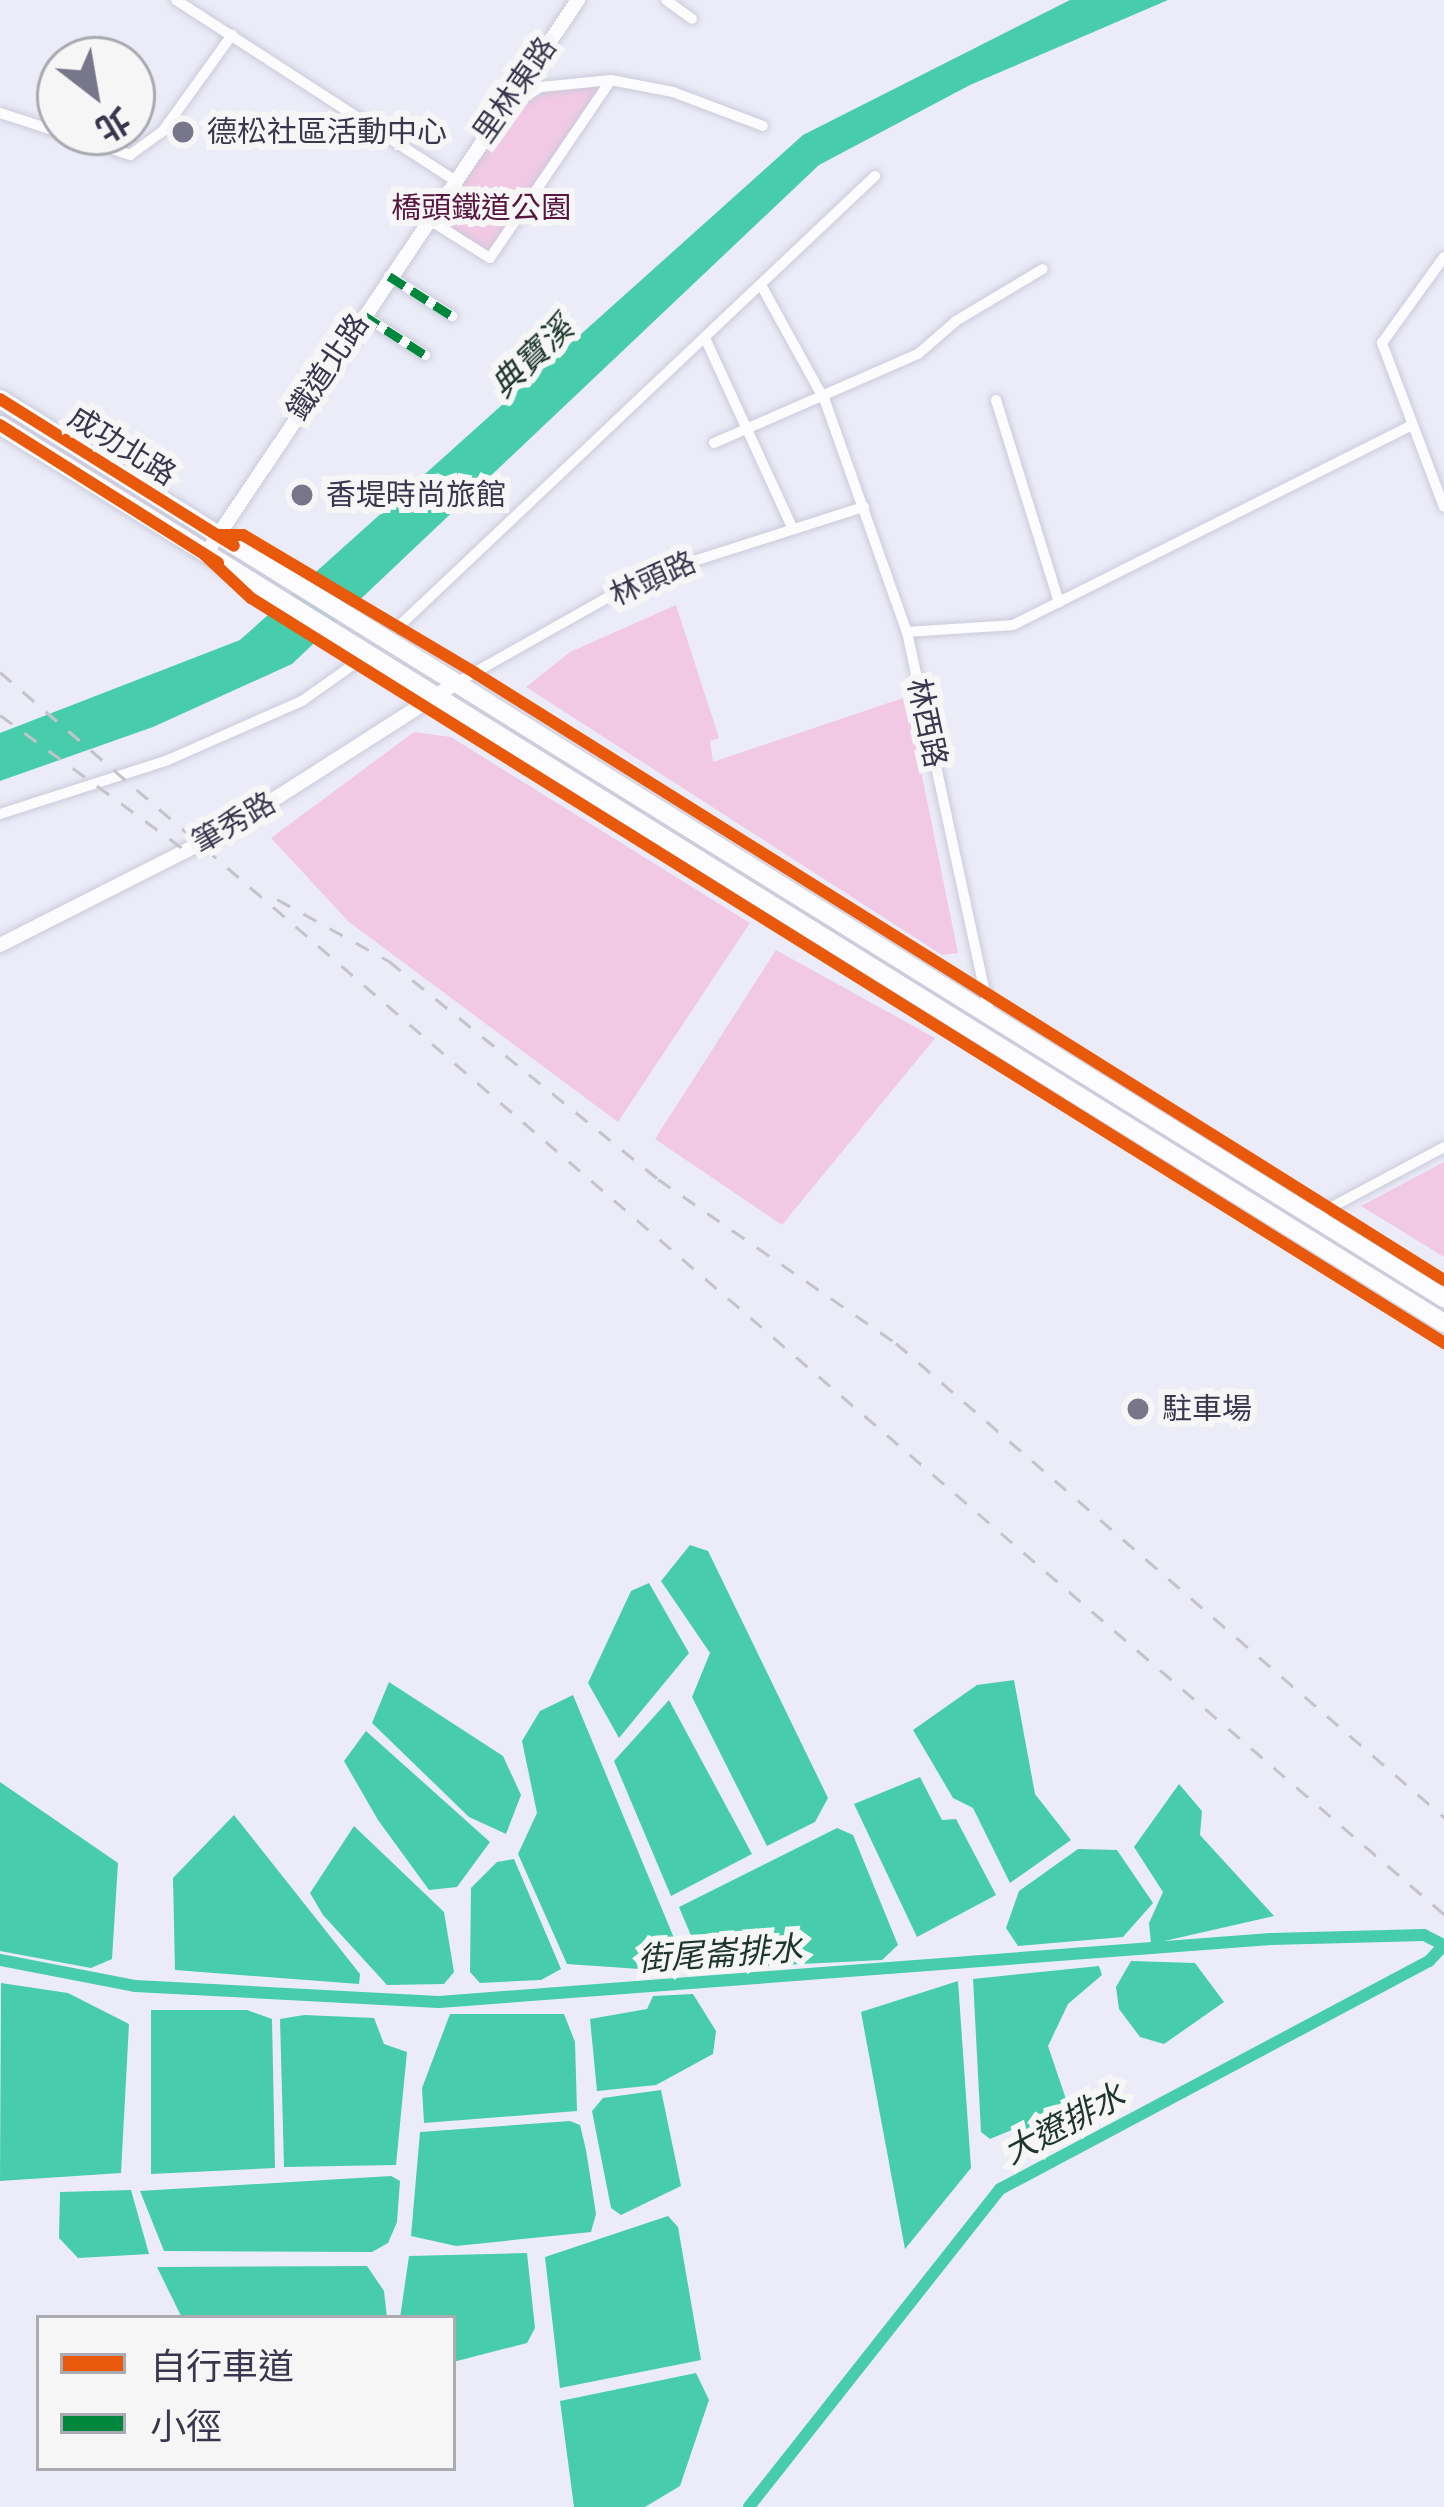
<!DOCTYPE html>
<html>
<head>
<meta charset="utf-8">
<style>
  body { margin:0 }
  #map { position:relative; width:1444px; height:2507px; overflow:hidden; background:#ececf8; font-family:Raleway,"Noto Sans TC",sans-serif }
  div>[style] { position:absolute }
  .green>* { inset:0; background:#f2c9e5 }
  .water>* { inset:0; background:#47cdac }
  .canal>* { height:12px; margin:-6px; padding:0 6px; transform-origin:6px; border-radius:6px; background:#47cdac }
  .roads { filter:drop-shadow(0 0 3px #cacada) drop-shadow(0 0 3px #cacada) }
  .minor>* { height:10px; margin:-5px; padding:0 5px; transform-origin:5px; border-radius:5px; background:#fcfcfe }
  .tertiary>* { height:14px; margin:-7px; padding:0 7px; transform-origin:7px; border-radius:7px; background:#fcfcfe }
  .primary>* { height:18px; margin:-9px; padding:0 9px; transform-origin:9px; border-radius:9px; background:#fcfcfe }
  .rail>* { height:3px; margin-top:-1.5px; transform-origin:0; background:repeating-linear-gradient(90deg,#c3c3c8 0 15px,transparent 0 30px) }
  .quiet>* { height:9px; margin-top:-4.5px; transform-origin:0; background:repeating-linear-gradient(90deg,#00873e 0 18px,transparent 0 27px) }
  .cycleway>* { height:12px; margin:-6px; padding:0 6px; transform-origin:6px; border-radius:6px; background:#e8590c }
  .dots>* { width:33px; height:33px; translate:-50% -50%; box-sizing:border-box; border:6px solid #f6f6f6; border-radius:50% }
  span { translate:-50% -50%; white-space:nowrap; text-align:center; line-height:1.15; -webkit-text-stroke:12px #f6f6f6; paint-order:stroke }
  .street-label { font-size:30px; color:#38374e }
  .poi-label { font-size:30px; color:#38374e }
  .left { translate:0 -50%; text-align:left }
  .park-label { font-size:30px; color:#581641 }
  .water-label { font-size:33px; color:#1d352b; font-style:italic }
  .legend { position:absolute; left:36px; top:2315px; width:420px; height:156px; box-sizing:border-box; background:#f6f6f6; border:3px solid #aaaab3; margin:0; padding:15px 21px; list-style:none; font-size:36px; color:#38374e }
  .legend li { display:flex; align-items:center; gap:24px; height:60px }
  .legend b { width:60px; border:3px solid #aaaab3 }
  .north { position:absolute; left:36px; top:36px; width:120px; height:120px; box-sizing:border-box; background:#f6f6f6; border:3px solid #aaaab3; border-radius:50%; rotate:149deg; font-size:33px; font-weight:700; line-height:48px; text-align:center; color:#38374e }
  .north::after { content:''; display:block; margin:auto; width:42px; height:54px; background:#77768a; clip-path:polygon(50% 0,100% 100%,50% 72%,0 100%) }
</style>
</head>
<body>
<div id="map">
  <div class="green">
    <div style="clip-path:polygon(604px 86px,488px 253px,434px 217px,509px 114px,544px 92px)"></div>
    <div style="clip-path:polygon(676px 605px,719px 738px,710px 741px,713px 762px,906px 697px,958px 953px,942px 955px,526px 687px,570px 652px)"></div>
    <div style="clip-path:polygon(414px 732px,451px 737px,750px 923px,618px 1122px,349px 922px,271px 838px)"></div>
    <div style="clip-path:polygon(776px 950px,935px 1038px,782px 1225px,655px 1139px)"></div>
    <div style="clip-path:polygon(1444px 1162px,1444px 1257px,1361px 1206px)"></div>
  </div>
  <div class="water">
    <div style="clip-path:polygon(1070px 0,1168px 0,970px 85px,819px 165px,292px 664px,153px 727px,0 781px,0 733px,240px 640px,803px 135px)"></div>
    <div style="clip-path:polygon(690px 1545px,708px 1551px,828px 1798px,815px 1822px,767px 1846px,692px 1697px,710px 1653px,661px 1581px)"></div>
    <div style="clip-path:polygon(649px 1583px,689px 1653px,619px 1738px,588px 1683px,631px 1591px)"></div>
    <div style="clip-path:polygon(1014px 1680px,1035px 1794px,1071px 1840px,1010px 1883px,973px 1808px,953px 1798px,913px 1730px,977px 1685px)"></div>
    <div style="clip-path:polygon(389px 1682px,503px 1756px,521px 1795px,506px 1834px,469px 1817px,372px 1723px)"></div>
    <div style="clip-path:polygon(573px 1695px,679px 1950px,669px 1971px,567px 1964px,518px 1854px,537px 1813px,522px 1741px,540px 1711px)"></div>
    <div style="clip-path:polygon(669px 1700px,752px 1854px,671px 1896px,614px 1761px)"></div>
    <div style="clip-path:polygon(366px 1731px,490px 1842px,457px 1887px,429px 1890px,378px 1820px,344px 1761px)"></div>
    <div style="clip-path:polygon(920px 1777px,942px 1820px,956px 1819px,996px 1895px,917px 1937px,854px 1804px)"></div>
    <div style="clip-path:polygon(0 1782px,118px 1863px,112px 1959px,91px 1968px,0 1951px)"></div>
    <div style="clip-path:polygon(1179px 1784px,1202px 1811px,1200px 1835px,1274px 1916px,1151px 1944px,1149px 1923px,1163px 1892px,1134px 1847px)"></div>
    <div style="clip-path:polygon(234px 1815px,360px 1974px,359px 1984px,175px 1970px,173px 1878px)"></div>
    <div style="clip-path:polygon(354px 1826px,444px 1912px,454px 1972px,444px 1984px,387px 1985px,323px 1915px,310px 1893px)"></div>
    <div style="clip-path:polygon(837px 1828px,853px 1835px,898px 1945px,882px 1960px,705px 1969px,679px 1907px)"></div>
    <div style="clip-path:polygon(1078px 1849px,1117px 1850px,1153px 1903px,1123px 1937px,1018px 1946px,1006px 1928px,1019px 1891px)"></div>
    <div style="clip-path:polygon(514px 1859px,561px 1969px,541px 1980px,480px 1983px,470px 1972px,471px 1888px,497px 1862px)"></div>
    <div style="clip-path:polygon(1131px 1961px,1195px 1963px,1224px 2002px,1164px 2044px,1140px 2037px,1119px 2009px,1116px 1987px)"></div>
    <div style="clip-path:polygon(1099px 1966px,1102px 1975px,1068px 2004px,1048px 2046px,1069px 2108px,1034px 2132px,1014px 2129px,990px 2139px,981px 2132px,973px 1979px)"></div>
    <div style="clip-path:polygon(958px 1981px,971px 2168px,905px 2249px,861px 2012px)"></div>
    <div style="clip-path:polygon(1px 1983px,68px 1993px,129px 2024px,121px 2173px,0 2181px)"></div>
    <div style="clip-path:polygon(693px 1994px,716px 2031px,713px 2054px,656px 2085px,597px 2091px,590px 2019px,647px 2009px,653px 1996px)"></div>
    <div style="clip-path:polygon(151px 2010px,247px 2010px,272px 2019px,275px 2168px,151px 2174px)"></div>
    <div style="clip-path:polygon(450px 2014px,564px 2014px,575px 2042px,577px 2111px,424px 2123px,422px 2088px)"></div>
    <div style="clip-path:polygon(304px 2015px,374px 2018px,384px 2044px,407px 2052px,396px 2165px,284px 2167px,280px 2019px)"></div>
    <div style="clip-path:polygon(661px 2090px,681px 2186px,621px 2215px,611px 2208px,592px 2111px,603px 2098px)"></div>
    <div style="clip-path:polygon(570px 2121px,580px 2125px,586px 2150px,596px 2214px,591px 2232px,456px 2246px,411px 2236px,420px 2132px)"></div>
    <div style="clip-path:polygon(391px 2176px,400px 2181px,397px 2222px,388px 2243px,372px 2252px,164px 2251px,140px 2191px)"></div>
    <div style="clip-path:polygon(131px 2190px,149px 2254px,78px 2258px,59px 2238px,60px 2192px)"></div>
    <div style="clip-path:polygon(668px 2216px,678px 2227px,701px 2360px,560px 2388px,545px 2257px)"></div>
    <div style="clip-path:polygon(527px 2253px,535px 2328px,527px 2343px,453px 2362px,453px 2318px,400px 2318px,409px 2256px)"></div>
    <div style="clip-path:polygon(367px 2266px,384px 2291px,387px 2318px,182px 2318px,157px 2267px)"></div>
    <div style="clip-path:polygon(696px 2373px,709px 2400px,680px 2486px,645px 2507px,574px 2507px,560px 2401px)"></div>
  </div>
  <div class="canal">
    <div style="left:0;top:1960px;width:137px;rotate:10.9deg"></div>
    <div style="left:135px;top:1986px;width:304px;rotate:3deg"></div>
    <div style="left:439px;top:2002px;width:834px;rotate:-4.33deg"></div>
    <div style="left:1271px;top:1939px;width:153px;rotate:-1.5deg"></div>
    <div style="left:1424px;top:1935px;width:22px;rotate:27deg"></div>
    <div style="left:1444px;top:1945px;width:22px;rotate:133deg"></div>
    <div style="left:1429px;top:1961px;width:486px;rotate:152deg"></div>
    <div style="left:1000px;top:2189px;width:405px;rotate:128.3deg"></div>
  </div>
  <div class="roads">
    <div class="minor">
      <div style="left:176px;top:0;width:331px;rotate:32.9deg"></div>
      <div style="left:666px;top:0;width:32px;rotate:36deg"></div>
      <div style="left:510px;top:106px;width:36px;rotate:-32deg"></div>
      <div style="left:541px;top:87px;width:70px;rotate:-5.7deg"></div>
      <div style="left:611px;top:80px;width:63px;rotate:11deg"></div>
      <div style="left:673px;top:92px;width:96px;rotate:20.7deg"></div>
      <div style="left:0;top:113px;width:137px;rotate:17.9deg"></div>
      <div style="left:130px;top:155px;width:39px;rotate:-36deg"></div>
      <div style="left:162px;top:132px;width:120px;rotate:-54.2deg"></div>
      <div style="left:428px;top:219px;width:73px;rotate:32.2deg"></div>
      <div style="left:490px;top:258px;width:215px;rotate:-55.8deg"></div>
      <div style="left:1444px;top:257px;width:106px;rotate:125.8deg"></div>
      <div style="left:1382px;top:343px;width:175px;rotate:69.3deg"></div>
      <div style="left:389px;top:276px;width:75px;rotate:32.4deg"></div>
      <div style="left:761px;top:285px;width:132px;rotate:61.1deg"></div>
      <div style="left:825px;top:401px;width:245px;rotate:70.5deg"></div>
      <div style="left:907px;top:632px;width:393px;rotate:77.8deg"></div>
      <div style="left:363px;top:315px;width:74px;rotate:32.8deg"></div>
      <div style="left:705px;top:338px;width:206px;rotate:65.3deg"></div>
      <div style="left:996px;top:400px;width:212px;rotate:72.7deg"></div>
      <div style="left:714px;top:443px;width:223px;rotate:-23.6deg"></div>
      <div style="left:918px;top:354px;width:50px;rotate:-41deg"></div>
      <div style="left:956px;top:321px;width:101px;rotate:-30.9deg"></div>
      <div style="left:397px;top:628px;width:658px;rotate:-43.4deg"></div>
      <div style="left:907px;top:632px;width:106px;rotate:-3.8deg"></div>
      <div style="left:1013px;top:625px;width:446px;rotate:-26.6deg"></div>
      <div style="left:456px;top:683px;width:216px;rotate:-29.4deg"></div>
      <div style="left:644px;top:577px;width:231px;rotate:-17.7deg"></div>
      <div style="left:0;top:814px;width:176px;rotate:-17.8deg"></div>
      <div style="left:168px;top:760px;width:146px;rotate:-23.8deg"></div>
      <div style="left:302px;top:701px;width:67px;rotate:-35.3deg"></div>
      <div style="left:1315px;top:1216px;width:146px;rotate:-28.1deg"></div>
    </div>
    <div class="tertiary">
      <div style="left:205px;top:555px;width:669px;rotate:-56.1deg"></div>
      <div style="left:0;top:945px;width:250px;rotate:-26.9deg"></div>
      <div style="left:223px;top:832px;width:277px;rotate:-32.6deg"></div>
    </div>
    <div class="primary">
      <div style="left:0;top:399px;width:1701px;rotate:31.91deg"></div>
      <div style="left:0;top:425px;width:1700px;rotate:31.88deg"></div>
    </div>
  </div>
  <div class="rail">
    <div style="left:0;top:672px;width:1905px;rotate:40.7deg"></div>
    <div style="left:0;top:715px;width:238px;rotate:36.1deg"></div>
    <div style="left:277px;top:899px;width:128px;rotate:29deg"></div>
    <div style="left:389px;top:961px;width:346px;rotate:39deg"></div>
    <div style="left:658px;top:1179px;width:289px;rotate:34.6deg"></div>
    <div style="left:896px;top:1343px;width:725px;rotate:40.86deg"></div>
  </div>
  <div class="quiet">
    <div style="left:389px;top:276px;width:75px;rotate:32.4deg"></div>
    <div style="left:363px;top:315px;width:74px;rotate:32.8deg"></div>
  </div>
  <div class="cycleway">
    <div style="left:0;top:399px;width:276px;rotate:32.1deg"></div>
    <div style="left:0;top:425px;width:258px;rotate:32.3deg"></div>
    <div style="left:217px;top:535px;width:26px"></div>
    <div style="left:243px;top:535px;width:270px;rotate:30.7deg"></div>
    <div style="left:475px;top:673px;width:1143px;rotate:32.06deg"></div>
    <div style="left:205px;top:555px;width:63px;rotate:43.1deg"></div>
    <div style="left:251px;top:598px;width:1407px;rotate:31.98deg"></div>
  </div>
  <div class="dots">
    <div style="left:183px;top:132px;background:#77768a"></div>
    <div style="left:302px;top:495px;background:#77768a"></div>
    <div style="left:1138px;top:1409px;background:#77768a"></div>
  </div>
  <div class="street-label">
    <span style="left:515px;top:90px;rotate:-55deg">里林東路</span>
    <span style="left:328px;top:367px;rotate:-56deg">鐵道北路</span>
    <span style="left:122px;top:446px;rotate:32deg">成功北路</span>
    <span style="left:653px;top:579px;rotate:-24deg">林頭路</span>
    <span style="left:927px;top:723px;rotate:78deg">林西路</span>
    <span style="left:234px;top:823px;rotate:-30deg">筆秀路</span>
  </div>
  <div class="poi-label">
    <span class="left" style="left:207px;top:132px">德松社區活動中心</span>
    <span class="left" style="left:326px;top:495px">香堤時尚旅館</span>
    <span class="left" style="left:1162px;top:1409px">駐車場</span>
  </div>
  <div class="park-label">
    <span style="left:481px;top:208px">橋頭鐵道公園</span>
  </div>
  <div class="water-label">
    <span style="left:532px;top:357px;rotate:-44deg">典寶溪</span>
    <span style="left:720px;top:1954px;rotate:-4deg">街尾崙排水</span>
    <span style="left:1064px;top:2124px;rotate:-28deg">大遼排水</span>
  </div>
  <ul class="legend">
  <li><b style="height:15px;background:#e8590c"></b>自行車道</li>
  <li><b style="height:15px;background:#00873e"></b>小徑</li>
  </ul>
  <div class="north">北</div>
</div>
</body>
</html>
